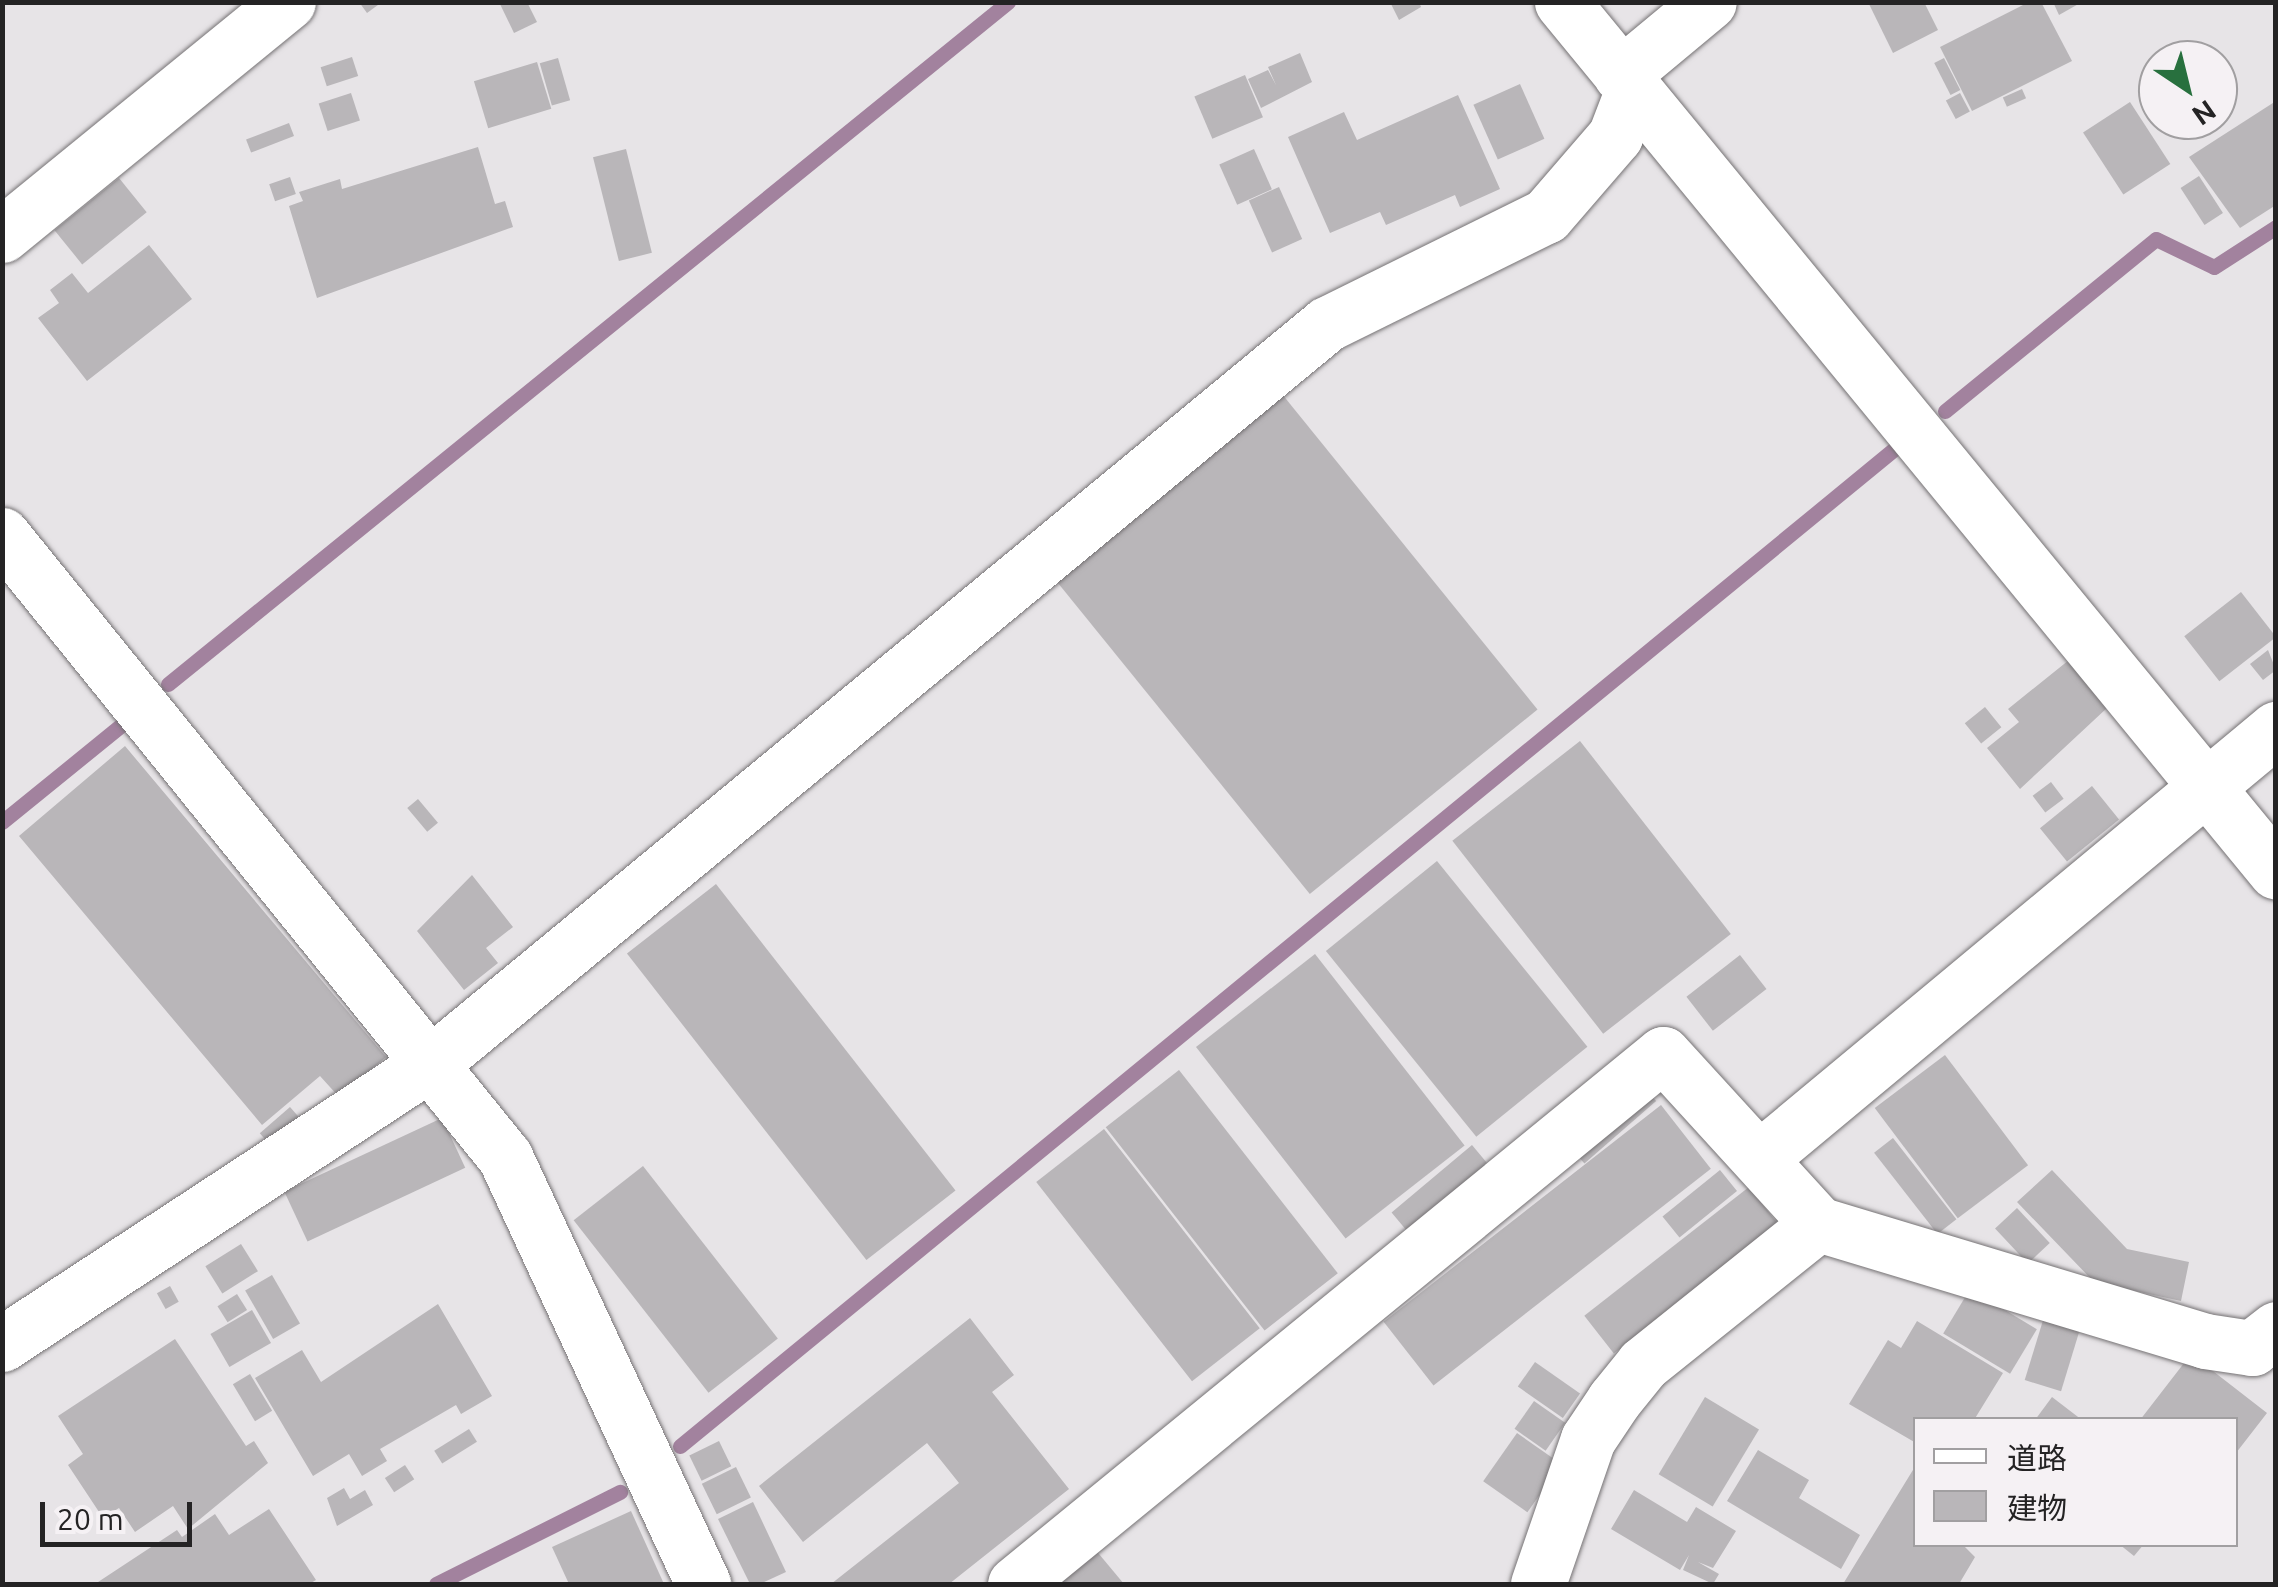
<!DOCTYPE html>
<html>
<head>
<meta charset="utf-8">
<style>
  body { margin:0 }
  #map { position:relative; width:2278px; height:1587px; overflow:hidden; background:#e7e4e7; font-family:Ubuntu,"Noto Sans JP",sans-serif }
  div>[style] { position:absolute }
  .stream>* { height:15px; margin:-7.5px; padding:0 7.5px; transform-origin:7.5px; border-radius:7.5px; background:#a2829e }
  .building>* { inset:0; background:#b9b6b9; transform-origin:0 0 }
  .roads { filter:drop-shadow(0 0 2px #757274) drop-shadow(0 0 2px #757274) }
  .minor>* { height:55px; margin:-27.5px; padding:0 27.5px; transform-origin:27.5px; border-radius:27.5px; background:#fff }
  span { translate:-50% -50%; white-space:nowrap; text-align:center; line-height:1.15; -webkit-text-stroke:9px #f5f1f4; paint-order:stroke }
  .frame { position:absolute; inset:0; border:5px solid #242324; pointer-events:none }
  .legend { position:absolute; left:1913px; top:1417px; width:325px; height:130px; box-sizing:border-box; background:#f5f1f4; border:2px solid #a19fa1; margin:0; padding:12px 18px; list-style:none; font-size:30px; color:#242324 }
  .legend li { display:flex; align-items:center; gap:20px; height:50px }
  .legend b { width:50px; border:2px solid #a19fa1 }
  .north { position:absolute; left:2138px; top:40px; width:100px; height:100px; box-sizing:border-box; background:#f5f1f4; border:2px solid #a19fa1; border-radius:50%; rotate:145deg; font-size:28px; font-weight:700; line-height:40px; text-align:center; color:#242324 }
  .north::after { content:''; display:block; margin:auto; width:35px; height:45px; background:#28703e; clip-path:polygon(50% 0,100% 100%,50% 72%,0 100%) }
  .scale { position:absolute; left:40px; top:1502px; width:152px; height:45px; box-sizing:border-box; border:5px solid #242324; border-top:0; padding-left:12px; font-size:30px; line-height:35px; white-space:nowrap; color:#242324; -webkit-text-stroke:8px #f5f1f4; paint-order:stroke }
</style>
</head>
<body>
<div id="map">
  <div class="stream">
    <div style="left:1945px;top:411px;width:272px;rotate:-39.2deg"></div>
    <div style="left:2156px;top:239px;width:64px;rotate:25.8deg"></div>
    <div style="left:2214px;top:267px;width:74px;rotate:-32.8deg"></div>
    <div style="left:168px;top:684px;width:1082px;rotate:-39.07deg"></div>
    <div style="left:2px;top:822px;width:152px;rotate:-39.1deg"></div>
    <div style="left:680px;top:1446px;width:1576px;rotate:-39.39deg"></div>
    <div style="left:436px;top:1584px;width:206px;rotate:-26.6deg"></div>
  </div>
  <div class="building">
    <div style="clip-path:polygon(359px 2px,382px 2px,367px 13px)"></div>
    <div style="clip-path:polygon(499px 2px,527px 2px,537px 22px,514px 33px)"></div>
    <div style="clip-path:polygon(1390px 2px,1419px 2px,1421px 7px,1399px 20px)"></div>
    <div style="clip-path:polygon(1868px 2px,1924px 2px,1938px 30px,1893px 53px)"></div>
    <div style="clip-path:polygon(2029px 2px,2041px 2px,2072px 61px,1972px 111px,1940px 47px)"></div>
    <div style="clip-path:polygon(2053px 2px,2082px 2px,2059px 15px)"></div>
    <div style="clip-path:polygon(1300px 53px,1312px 82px,1261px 108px,1248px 79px,1268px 70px,1276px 85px,1268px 67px)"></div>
    <div style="left:352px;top:57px;width:20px;height:33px;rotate:72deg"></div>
    <div style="left:558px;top:58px;width:44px;height:19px;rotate:74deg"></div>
    <div style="left:1944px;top:58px;width:36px;height:11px;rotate:63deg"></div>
    <div style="left:537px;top:62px;width:49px;height:66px;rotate:73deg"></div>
    <div style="left:1245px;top:75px;width:46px;height:55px;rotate:67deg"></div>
    <div style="left:1520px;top:84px;width:60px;height:51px;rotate:66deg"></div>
    <div style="left:2022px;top:89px;width:10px;height:21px;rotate:66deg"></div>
    <div style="left:351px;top:93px;width:29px;height:34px;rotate:72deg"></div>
    <div style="left:1960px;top:93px;width:21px;height:16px;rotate:62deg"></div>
    <div style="clip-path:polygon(1458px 95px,1500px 189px,1460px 207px,1455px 195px,1386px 225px,1380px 212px,1330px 233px,1288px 137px,1344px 112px,1357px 140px)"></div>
    <div style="clip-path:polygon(2276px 101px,2276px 205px,2240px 228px,2189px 157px)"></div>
    <div style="left:2130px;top:102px;width:74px;height:56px;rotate:57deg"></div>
    <div style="left:289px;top:123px;width:14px;height:46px;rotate:69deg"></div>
    <div style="clip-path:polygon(478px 147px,495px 204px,505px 201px,513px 227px,317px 298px,289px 206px,303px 201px,299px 192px,340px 179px,342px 189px)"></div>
    <div style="left:626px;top:149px;width:107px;height:34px;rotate:76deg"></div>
    <div style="left:1254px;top:149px;width:44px;height:38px;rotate:66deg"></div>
    <div style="left:2199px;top:176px;width:44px;height:22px;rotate:57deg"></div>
    <div style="left:290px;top:177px;width:18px;height:22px;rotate:71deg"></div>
    <div style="left:119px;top:178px;width:44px;height:83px;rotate:51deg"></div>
    <div style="left:1279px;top:187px;width:57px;height:33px;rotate:66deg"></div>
    <div style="clip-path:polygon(149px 245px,192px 299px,87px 381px,38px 318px,59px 303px,50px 290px,72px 273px,88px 293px)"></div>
    <div style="left:1282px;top:394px;width:406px;height:293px;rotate:51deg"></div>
    <div style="left:2241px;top:592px;width:57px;height:72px;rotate:52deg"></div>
    <div style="clip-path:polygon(2268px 650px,2276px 670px,2263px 680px,2250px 664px)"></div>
    <div style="clip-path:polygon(2069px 660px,2107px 708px,2020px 789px,1987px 748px,2019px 722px,2008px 709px)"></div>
    <div style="left:1985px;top:707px;width:26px;height:26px;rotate:51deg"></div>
    <div style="left:1580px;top:741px;width:245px;height:162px;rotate:52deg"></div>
    <div style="clip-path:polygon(125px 746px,386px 1057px,339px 1097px,320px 1076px,262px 1125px,19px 836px)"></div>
    <div style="left:2051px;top:782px;width:21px;height:23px;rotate:53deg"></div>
    <div style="left:2092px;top:786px;width:43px;height:67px;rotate:51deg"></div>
    <div style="left:418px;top:799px;width:31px;height:14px;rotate:50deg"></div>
    <div style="left:1437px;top:861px;width:239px;height:143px;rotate:51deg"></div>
    <div style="clip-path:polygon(472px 875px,513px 927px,486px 948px,498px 963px,464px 990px,417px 931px)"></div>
    <div style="left:716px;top:884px;width:389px;height:113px;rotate:52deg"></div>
    <div style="left:1315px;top:954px;width:243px;height:151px;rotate:52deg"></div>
    <div style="left:1740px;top:955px;width:43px;height:68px;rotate:52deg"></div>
    <div style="left:1945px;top:1055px;width:138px;height:88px;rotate:53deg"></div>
    <div style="left:1179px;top:1070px;width:258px;height:93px;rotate:52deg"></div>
    <div style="left:1643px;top:1086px;width:20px;height:95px;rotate:49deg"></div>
    <div style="left:1661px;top:1105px;width:81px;height:352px;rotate:52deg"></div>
    <div style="left:290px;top:1107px;width:20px;height:40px;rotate:49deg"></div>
    <div style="left:442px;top:1118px;width:55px;height:174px;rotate:65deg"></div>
    <div style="left:1104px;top:1129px;width:253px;height:86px;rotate:52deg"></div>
    <div style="left:1893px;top:1138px;width:103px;height:24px;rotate:52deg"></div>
    <div style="left:1472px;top:1145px;width:25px;height:105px;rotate:50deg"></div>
    <div style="left:643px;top:1166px;width:219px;height:88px;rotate:52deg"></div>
    <div style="left:1720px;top:1170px;width:27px;height:74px;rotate:51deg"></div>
    <div style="clip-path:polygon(2052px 1170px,2127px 1249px,2189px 1262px,2181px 1301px,2094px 1282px,2017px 1202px)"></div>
    <div style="left:1749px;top:1187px;width:48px;height:209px;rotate:52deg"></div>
    <div style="left:2017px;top:1208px;width:48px;height:30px;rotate:47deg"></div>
    <div style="left:241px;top:1244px;width:32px;height:42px;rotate:58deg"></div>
    <div style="left:272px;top:1275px;width:56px;height:31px;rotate:60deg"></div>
    <div style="left:170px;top:1286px;width:18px;height:15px;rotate:61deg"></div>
    <div style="left:1970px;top:1289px;width:78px;height:52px;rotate:31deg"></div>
    <div style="left:237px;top:1294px;width:19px;height:23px;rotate:58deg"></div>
    <div style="clip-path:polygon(438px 1304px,492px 1396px,461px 1414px,456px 1405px,380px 1449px,387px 1461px,362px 1476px,349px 1454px,313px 1476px,255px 1378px,302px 1350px,321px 1382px)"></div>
    <div style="left:252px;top:1310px;width:38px;height:48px;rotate:60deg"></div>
    <div style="left:2044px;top:1317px;width:38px;height:66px;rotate:17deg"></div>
    <div style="clip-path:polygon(970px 1318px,1014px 1375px,992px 1392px,1069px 1489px,949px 1584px,831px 1584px,959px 1483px,927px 1443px,803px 1542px,759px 1486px)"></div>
    <div style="clip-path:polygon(1917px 1321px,2003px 1373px,1974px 1420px,1916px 1420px,1916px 1443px,1849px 1404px,1888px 1340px,1901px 1348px)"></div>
    <div style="clip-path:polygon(175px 1339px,246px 1446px,254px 1441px,268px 1463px,188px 1529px,173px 1506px,135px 1532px,119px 1508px,103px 1518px,68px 1465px,83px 1454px,58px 1416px)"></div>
    <div style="clip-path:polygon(2191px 1354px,2267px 1413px,2236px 1453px,2236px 1420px,2140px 1420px)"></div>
    <div style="left:1535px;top:1362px;width:55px;height:30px;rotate:35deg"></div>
    <div style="left:250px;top:1374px;width:43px;height:20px;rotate:59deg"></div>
    <div style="left:1705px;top:1397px;width:63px;height:90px;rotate:31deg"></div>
    <div style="clip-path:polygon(2052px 1397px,2082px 1420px,2035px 1420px)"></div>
    <div style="left:1534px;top:1401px;width:38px;height:34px;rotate:35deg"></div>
    <div style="left:469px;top:1429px;width:15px;height:41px;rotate:58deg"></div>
    <div style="left:1517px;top:1433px;width:54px;height:59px;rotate:35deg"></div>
    <div style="left:719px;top:1441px;width:28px;height:33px;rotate:64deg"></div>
    <div style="clip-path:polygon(1758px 1450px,1809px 1480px,1799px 1498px,1860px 1535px,1841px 1569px,1727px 1501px)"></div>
    <div style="left:405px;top:1465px;width:17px;height:24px;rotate:57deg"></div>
    <div style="clip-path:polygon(1916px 1465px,1916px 1544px,1962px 1544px,1975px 1557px,1959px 1584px,1843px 1584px)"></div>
    <div style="left:736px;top:1467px;width:34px;height:38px;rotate:64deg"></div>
    <div style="clip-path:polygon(344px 1488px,350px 1499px,365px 1490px,373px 1505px,337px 1526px,327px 1498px)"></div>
    <div style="clip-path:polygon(1634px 1490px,1687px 1522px,1696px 1507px,1736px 1531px,1713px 1568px,1698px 1562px,1719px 1574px,1713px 1584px,1683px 1570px,1689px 1555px,1680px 1570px,1611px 1529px)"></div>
    <div style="clip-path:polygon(753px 1502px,786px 1572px,760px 1584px,750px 1584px,718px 1519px)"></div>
    <div style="clip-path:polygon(269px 1509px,316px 1580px,309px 1584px,95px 1584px,177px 1530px,182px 1537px,215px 1514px,229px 1535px)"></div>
    <div style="clip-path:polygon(631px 1511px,664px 1584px,569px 1584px,552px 1547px)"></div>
    <div style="clip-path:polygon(2119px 1544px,2144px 1544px,2134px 1556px)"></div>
    <div style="clip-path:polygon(1094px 1548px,1124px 1584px,1049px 1584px)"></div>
  </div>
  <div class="roads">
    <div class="minor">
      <div style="left:1562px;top:2px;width:1125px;rotate:50.62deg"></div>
      <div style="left:1621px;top:75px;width:114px;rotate:-39.7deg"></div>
      <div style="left:2px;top:235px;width:369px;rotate:-39.2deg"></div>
      <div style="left:2px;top:535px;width:800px;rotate:51.04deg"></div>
      <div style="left:505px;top:1157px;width:471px;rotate:65.1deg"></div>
      <div style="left:1761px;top:1157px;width:670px;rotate:-39.73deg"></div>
      <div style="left:2px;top:1344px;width:518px;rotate:-33.26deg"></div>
      <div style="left:435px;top:1060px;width:1156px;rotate:-39.53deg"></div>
      <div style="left:1327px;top:324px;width:244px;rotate:-26.3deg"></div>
      <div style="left:1546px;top:216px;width:106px;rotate:-49.2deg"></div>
      <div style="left:1615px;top:136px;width:50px;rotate:-69deg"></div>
      <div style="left:1015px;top:1584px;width:837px;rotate:-39.28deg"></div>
      <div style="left:1663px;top:1054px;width:230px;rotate:47.6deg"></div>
      <div style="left:1538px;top:1584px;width:153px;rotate:-71deg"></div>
      <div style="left:1588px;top:1439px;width:47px;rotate:-56.3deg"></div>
      <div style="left:1614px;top:1400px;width:46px;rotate:-51.1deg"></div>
      <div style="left:1643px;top:1364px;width:224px;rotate:-38.7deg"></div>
      <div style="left:1818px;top:1224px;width:404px;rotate:16.8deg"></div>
      <div style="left:2205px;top:1341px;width:48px;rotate:8.5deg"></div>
      <div style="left:2252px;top:1348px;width:31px;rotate:-38deg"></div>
    </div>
  </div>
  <div class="frame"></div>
  <ul class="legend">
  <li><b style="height:12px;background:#fff"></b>道路</li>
  <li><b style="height:28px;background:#b9b6b9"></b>建物</li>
  </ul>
  <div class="north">N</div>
  <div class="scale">20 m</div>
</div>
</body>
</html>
